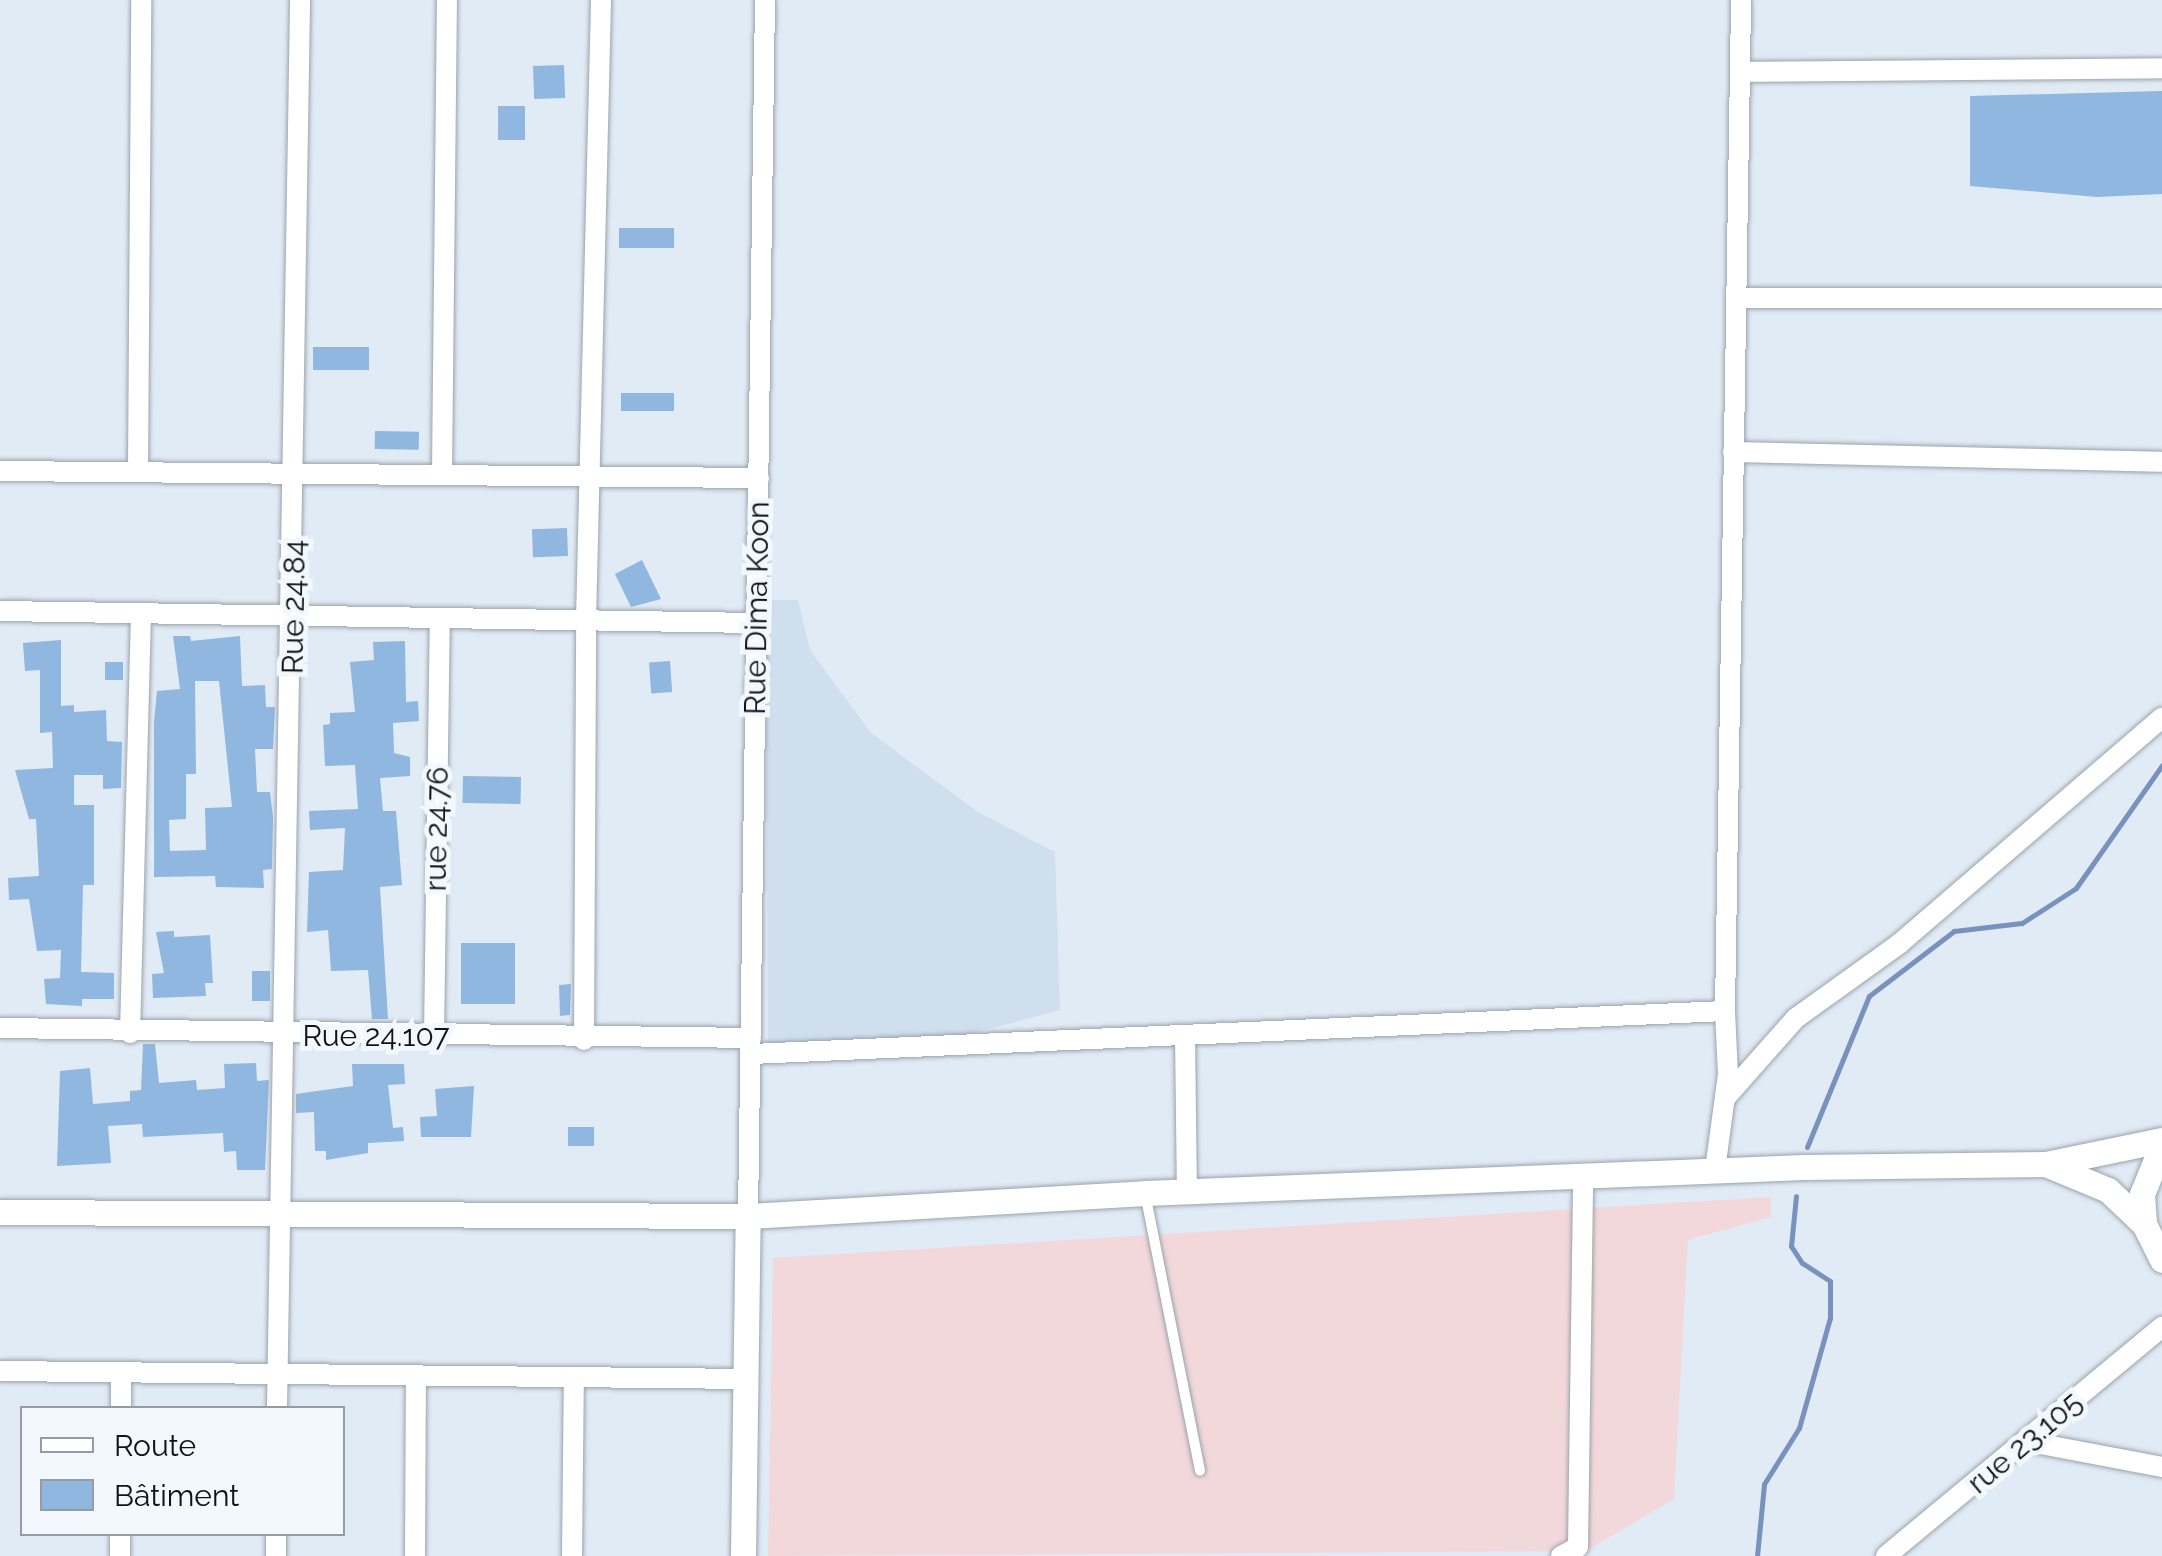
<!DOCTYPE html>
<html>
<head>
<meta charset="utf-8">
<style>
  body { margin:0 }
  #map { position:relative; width:2162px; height:1556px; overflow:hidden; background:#e1ebf5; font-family:Raleway,sans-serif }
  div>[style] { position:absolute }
  .built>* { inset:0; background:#d0dfee }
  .industrial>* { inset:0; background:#f3d8db }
  .stream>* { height:5px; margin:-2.5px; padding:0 2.5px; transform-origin:2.5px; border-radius:2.5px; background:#7891bd }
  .building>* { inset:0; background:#8fb7df; transform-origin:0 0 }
  .roads { filter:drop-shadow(0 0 2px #9ba3ac) drop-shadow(0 0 2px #9ba3ac) }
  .service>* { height:10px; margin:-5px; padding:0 5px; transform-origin:5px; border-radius:5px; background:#fff }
  .minor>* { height:20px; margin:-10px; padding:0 10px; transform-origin:10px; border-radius:10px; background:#fff }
  .tertiary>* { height:25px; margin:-12.5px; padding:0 12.5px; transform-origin:12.5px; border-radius:12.5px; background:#fff }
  span { translate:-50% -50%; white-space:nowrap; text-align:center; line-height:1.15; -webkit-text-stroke:10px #f2f8fe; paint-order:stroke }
  .street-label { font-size:30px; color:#0f1216 }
  .legend { position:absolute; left:20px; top:1406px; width:325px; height:130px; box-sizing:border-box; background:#f2f8fe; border:2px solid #979ca1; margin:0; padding:12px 18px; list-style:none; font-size:30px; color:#0f1216 }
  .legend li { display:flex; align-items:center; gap:20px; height:50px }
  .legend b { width:50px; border:2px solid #979ca1 }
</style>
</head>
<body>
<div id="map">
  <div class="built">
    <div style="clip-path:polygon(766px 600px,798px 600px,810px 650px,871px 733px,978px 812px,1055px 852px,1060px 1010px,948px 1040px,768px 1048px)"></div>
  </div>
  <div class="industrial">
    <div style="clip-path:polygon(1771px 1197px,1771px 1217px,1688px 1240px,1674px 1499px,1586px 1551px,768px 1556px,773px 1258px)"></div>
  </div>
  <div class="stream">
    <div style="left:1807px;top:1147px;width:163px;rotate:-67.7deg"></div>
    <div style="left:1869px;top:996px;width:107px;rotate:-37.4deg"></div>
    <div style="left:1954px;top:931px;width:68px;rotate:-6.7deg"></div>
    <div style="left:2022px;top:923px;width:64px;rotate:-32.9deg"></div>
    <div style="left:2076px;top:888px;width:150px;rotate:-55deg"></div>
    <div style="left:1757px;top:1556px;width:72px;rotate:-84.4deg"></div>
    <div style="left:1764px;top:1484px;width:66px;rotate:-58deg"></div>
    <div style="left:1799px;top:1428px;width:114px;rotate:-74.3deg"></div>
    <div style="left:1830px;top:1318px;width:37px;rotate:-90deg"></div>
    <div style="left:1830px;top:1281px;width:33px;rotate:-147deg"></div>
    <div style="left:1802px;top:1263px;width:20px;rotate:-123deg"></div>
    <div style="left:1791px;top:1246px;width:50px;rotate:-84.3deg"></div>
  </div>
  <div class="building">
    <div style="left:564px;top:65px;width:33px;height:31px;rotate:88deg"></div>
    <div style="clip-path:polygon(2162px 91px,2162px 194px,2097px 197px,1970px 186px,1970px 96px)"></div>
    <div style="left:498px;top:106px;width:27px;height:34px"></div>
    <div style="left:619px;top:228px;width:55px;height:20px"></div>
    <div style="left:313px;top:347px;width:56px;height:23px"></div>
    <div style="left:621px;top:393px;width:53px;height:18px"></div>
    <div style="left:375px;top:431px;width:44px;height:18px;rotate:1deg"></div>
    <div style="left:567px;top:528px;width:28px;height:35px;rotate:88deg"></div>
    <div style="clip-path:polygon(642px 560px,661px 599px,631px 607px,615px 574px)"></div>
    <div style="clip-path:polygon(evenodd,173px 636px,190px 636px,191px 641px,240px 636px,242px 686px,265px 685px,266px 707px,275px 707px,273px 749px,255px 749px,257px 792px,270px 792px,273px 817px,272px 869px,263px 870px,264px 888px,216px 887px,215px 876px,154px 877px,154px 722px,157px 691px,180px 689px,173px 636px,195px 681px,219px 681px,232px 807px,205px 808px,206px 850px,170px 851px,169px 820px,186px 819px,186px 774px,196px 774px,195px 681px)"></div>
    <div style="clip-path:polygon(61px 640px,61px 706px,74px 705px,74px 712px,106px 710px,107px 741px,122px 742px,121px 788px,103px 789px,103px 775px,74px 775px,74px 805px,94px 805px,94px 885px,83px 885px,81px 972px,114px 973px,114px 999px,82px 999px,82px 1006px,46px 1004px,44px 979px,60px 978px,61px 950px,37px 951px,29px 899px,9px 900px,8px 878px,39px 876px,36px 819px,29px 819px,15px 770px,53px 768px,52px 732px,40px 733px,40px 670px,25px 671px,23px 643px)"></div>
    <div style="clip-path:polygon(405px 641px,406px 702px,418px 701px,419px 721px,393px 723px,394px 753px,410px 757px,410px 776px,380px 778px,383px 811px,396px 811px,402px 885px,380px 887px,388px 1019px,372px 1019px,368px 970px,331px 971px,328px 930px,307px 932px,309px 872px,343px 870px,345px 828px,310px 830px,309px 811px,358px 809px,355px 765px,325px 766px,323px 725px,330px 724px,330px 713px,355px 712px,350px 662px,374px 660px,373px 642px)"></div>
    <div style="left:670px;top:661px;width:31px;height:21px;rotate:86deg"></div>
    <div style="left:123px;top:662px;width:18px;height:18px;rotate:90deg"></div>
    <div style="left:463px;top:776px;width:58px;height:27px;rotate:1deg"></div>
    <div style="clip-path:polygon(174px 931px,174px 937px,210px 935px,213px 983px,205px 983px,206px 996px,153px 998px,152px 974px,164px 973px,156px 932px)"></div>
    <div style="left:461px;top:943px;width:54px;height:61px"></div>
    <div style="left:270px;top:971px;width:30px;height:18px;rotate:90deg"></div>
    <div style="clip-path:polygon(571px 984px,570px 1015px,560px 1016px,559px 985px)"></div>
    <div style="clip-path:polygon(143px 1044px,155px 1044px,159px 1083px,196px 1080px,197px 1090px,225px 1088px,224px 1064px,256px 1063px,257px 1081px,269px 1080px,265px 1170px,237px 1170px,236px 1151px,224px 1152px,223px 1133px,143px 1137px,142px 1124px,108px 1126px,111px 1163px,57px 1166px,60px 1071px,90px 1068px,93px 1104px,130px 1101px,130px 1091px,141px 1090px)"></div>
    <div style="clip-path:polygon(352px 1064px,404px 1064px,405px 1084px,388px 1085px,393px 1128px,403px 1127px,404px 1141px,368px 1143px,368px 1153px,326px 1160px,326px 1151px,315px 1151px,314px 1112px,296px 1113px,296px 1094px,353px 1086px)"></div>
    <div style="clip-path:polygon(474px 1086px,471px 1137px,421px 1137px,420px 1117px,437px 1116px,435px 1089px)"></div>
    <div style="left:594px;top:1127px;width:19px;height:26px;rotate:90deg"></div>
  </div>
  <div class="roads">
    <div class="service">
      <div style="left:1145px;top:1193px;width:283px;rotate:78.8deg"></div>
    </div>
    <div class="minor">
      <div style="left:1740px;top:72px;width:422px;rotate:-0.5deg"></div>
      <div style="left:1736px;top:298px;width:426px"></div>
      <div style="left:1733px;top:452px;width:429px;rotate:1.3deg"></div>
      <div style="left:0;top:471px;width:759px;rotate:0.53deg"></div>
      <div style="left:138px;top:471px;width:471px;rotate:-89.6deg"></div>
      <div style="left:442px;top:472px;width:472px;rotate:-89.4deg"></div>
      <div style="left:0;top:611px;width:756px;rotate:0.91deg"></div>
      <div style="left:1725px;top:1011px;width:1011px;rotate:-89.09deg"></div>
      <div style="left:0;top:1028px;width:751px;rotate:0.76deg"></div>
      <div style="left:130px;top:1033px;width:420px;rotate:-88.5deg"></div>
      <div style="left:1185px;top:1035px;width:156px;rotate:89.3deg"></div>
      <div style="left:434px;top:1036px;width:414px;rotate:-89.2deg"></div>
      <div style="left:584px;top:1040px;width:420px;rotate:-89.7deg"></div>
      <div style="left:586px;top:620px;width:620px;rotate:-88.61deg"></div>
      <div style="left:752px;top:1054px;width:974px;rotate:-2.53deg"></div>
      <div style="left:1725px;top:1011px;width:63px;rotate:87.3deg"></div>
      <div style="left:1728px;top:1074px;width:97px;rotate:97.7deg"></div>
      <div style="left:1726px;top:1097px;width:106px;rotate:-48.5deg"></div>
      <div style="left:1796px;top:1018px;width:127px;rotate:-35.7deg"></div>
      <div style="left:1899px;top:944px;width:347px;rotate:-40.7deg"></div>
      <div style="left:748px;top:1216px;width:1216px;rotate:-89.2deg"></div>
      <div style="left:0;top:1371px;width:746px;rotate:0.61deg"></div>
      <div style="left:121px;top:1408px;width:35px;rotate:-90deg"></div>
      <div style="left:277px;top:1408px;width:1408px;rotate:-89.06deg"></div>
      <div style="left:2030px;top:1442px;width:134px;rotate:10.7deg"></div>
      <div style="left:120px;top:1556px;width:22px;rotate:-90deg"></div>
      <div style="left:276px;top:1556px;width:22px;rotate:-90deg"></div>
      <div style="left:415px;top:1556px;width:178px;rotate:-89.7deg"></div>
      <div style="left:572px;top:1556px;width:179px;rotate:-89.4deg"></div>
      <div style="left:1561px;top:1556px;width:19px;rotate:-28deg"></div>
      <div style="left:1578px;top:1547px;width:372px;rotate:-89.2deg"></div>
      <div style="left:1886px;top:1556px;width:359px;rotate:-39.7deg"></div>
    </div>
    <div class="tertiary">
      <div style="left:2162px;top:1145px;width:53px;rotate:112.2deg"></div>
      <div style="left:2142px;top:1194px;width:30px;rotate:86deg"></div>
      <div style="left:2144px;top:1224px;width:40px;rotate:63.4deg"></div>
      <div style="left:2048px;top:1165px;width:65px;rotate:22.6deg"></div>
      <div style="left:2108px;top:1190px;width:50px;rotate:43.4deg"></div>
      <div style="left:0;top:1212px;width:748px;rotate:0.31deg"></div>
      <div style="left:748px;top:1216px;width:398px;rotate:-3.3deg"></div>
      <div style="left:1145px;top:1193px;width:659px;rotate:-2.26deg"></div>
      <div style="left:1803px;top:1167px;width:243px;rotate:-0.7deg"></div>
      <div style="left:2046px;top:1164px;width:118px;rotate:-11.7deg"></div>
      <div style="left:743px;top:1556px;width:340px;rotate:-89.2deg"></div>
    </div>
  </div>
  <div class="street-label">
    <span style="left:294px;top:607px;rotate:-89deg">Rue 24.84</span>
    <span style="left:757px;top:608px;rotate:-89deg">Rue Dima Koon</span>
    <span style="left:437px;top:829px;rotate:-89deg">rue 24.76</span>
    <span style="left:376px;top:1036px">Rue 24.107</span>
    <span style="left:2025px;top:1443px;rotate:-40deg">rue 23.105</span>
  </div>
  <ul class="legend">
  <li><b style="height:12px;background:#fff"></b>Route</li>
  <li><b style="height:28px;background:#8fb7df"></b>Bâtiment</li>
  </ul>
</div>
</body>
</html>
